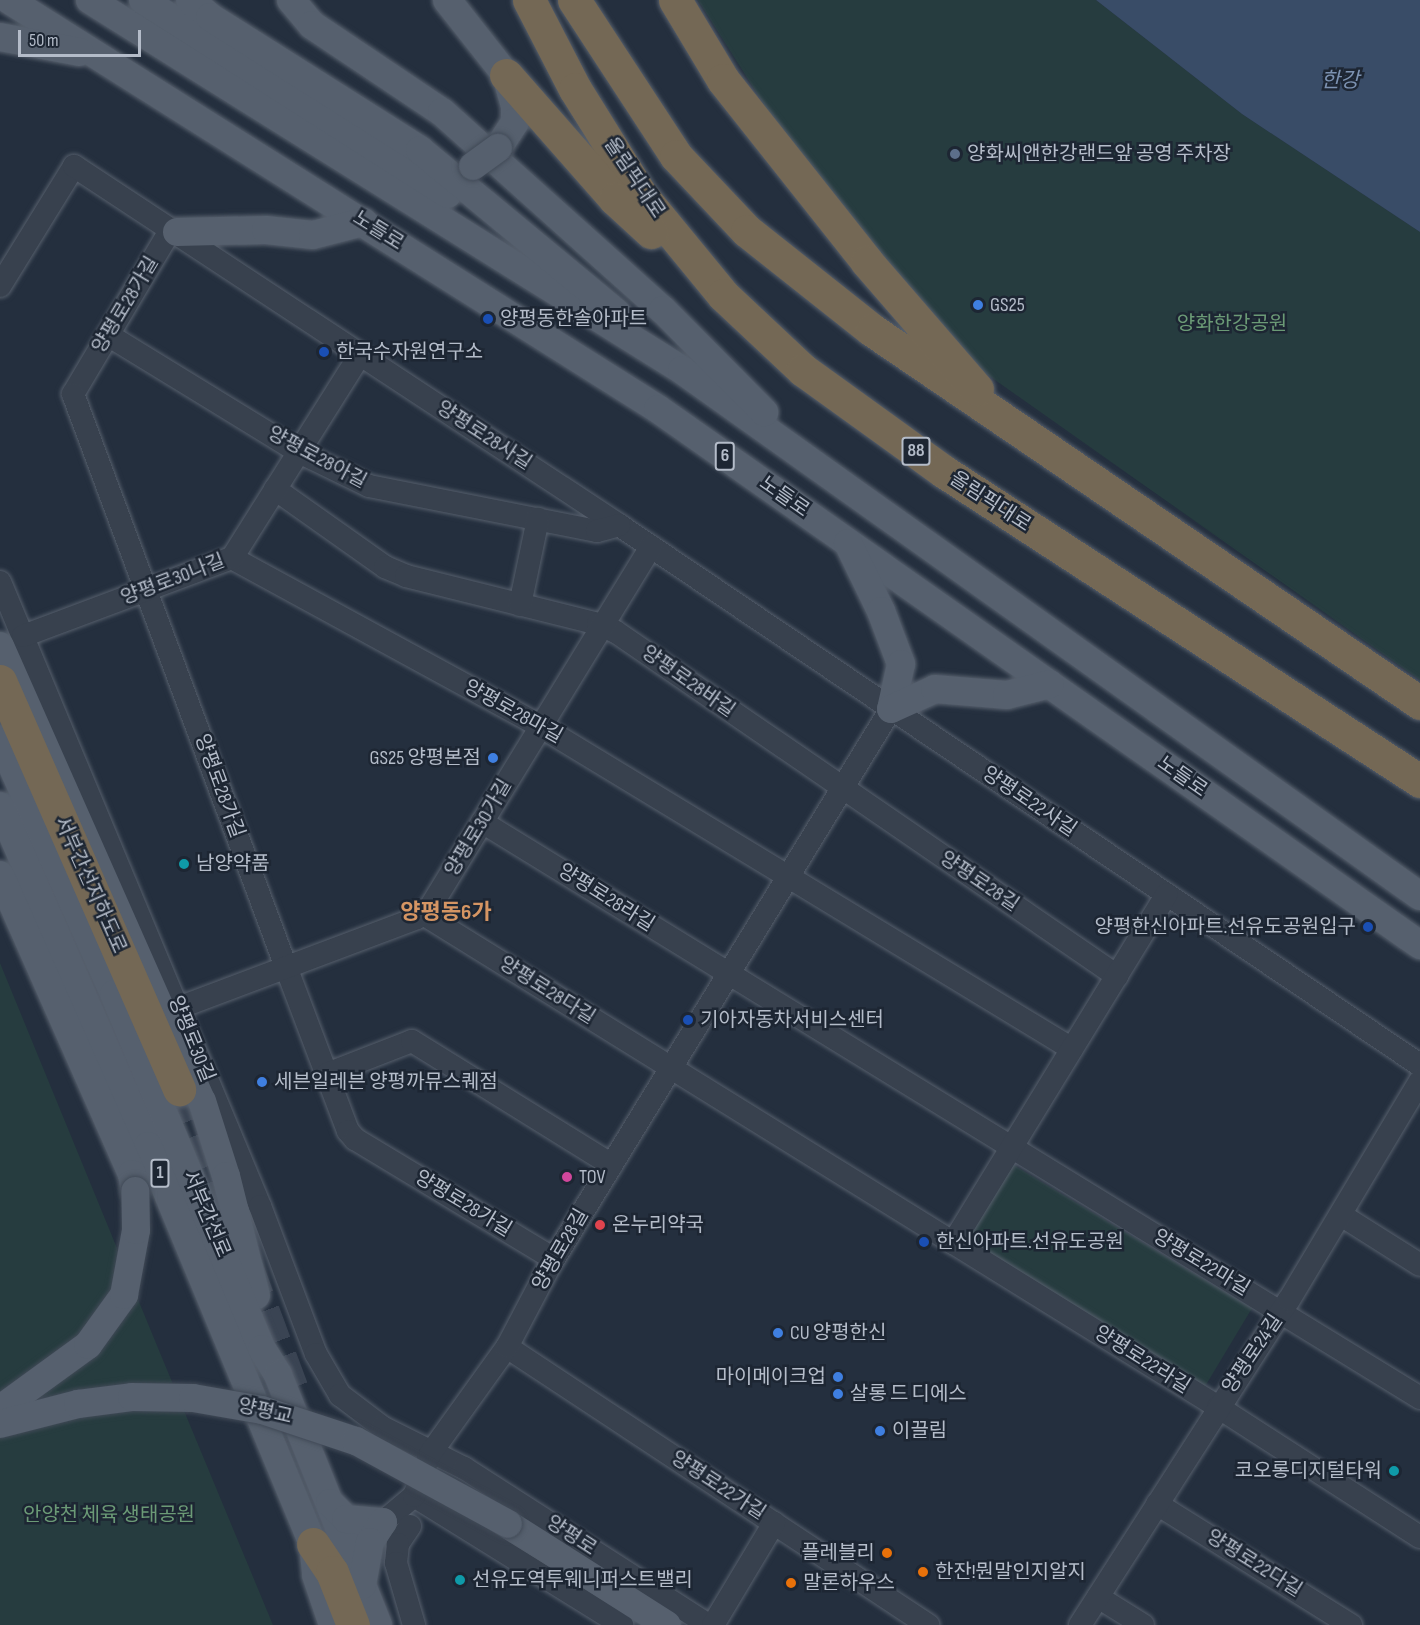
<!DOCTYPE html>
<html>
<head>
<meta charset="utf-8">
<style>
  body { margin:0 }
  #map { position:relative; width:1420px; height:1625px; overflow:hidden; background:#242f3e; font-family:"Sofia Sans Condensed","Noto Sans KR",sans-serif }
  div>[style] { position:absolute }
  .green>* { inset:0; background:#263c3f; transform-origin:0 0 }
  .water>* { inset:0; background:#394c67 }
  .highway-tunnel>* { height:33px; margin-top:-16.5px; transform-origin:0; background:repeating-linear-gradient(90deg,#3a4453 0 33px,transparent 0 49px) }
  .roads { filter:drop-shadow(0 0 2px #565f6c) drop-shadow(0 0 2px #565f6c) }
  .minor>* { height:22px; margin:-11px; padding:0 11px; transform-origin:11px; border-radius:11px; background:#38414e }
  .major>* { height:28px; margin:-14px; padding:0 14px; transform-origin:14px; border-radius:14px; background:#56606e }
  .highway>* { height:33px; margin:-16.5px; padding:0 16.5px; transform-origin:16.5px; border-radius:16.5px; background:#746855 }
  .bridges { filter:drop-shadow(0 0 2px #414a57) drop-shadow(0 0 2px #414a57) }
  .major-bridge>* { height:28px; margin:-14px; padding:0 14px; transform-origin:14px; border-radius:14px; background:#56606e }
  .dots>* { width:16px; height:16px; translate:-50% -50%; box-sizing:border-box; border:3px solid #1d2633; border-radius:50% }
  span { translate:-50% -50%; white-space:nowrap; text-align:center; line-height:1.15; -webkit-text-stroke:5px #1d2633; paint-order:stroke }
  .shield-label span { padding:2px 4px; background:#1d2633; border:2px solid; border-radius:4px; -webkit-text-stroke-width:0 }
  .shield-label { font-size:18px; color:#b4bcc9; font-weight:700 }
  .poi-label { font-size:20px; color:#b4bcc9 }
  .left { translate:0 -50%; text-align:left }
  .right { translate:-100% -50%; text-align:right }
  .street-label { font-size:20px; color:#b4bcc9 }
  .park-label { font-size:20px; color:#6b9a76 }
  .water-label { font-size:21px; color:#7c92b1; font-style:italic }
  .quarter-label { font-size:22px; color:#d59563; font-weight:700 }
  .scale { position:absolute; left:18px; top:30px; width:123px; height:27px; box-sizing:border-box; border:3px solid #b4bcc9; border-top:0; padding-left:8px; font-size:18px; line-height:21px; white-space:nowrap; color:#b4bcc9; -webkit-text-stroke:4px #1d2633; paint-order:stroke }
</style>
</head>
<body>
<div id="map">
  <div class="green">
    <div style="clip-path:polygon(698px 0,1096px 0,1242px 114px,1420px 232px,1420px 680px,954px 351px,782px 133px)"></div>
    <div style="clip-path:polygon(0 963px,158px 1348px,273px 1625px,0 1625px)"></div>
    <div style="left:1012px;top:1164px;width:280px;height:98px;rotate:31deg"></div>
  </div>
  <div class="water">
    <div style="clip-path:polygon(1096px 0,1420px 0,1420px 232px,1242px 114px)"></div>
  </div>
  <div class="highway-tunnel">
    <div style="left:179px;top:1089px;width:116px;rotate:69.2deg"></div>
    <div style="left:246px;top:1265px;width:131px;rotate:69.5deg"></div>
  </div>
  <div class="roads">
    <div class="minor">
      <div style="left:171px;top:229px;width:192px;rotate:120.7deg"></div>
      <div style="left:73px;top:394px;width:611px;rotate:69.61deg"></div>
      <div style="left:286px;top:967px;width:175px;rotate:69.3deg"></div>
      <div style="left:348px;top:1131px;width:11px;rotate:49deg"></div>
      <div style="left:355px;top:1139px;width:232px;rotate:31.1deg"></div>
      <div style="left:0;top:286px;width:141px;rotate:-58.3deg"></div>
      <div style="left:74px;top:166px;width:653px;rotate:33.37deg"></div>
      <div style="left:619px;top:525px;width:966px;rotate:33.99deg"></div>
      <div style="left:108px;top:335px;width:224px;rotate:31.5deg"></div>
      <div style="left:299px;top:452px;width:78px;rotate:25.9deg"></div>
      <div style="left:369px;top:486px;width:232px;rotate:11.2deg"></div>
      <div style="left:597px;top:531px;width:23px;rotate:-15deg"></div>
      <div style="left:275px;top:489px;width:135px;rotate:35.3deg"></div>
      <div style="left:385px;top:567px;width:23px;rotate:23deg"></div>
      <div style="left:406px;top:576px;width:198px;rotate:14deg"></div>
      <div style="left:598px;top:624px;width:20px;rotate:24deg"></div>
      <div style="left:616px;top:632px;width:608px;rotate:34.47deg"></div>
      <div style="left:232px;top:558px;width:351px;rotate:28.6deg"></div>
      <div style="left:540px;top:726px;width:622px;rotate:31.26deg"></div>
      <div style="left:0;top:582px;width:676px;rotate:67.38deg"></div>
      <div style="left:260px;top:1206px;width:158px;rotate:69.3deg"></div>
      <div style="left:316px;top:1354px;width:48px;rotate:59.7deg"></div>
      <div style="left:340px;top:1395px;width:53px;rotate:37.3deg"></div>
      <div style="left:382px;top:1427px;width:92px;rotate:26.6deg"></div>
      <div style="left:464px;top:1468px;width:291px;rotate:32.7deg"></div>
      <div style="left:520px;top:605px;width:88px;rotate:-78.2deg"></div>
      <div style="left:23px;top:636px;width:223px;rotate:-20.5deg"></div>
      <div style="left:232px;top:558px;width:240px;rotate:-57.8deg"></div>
      <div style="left:482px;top:822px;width:1101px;rotate:31.55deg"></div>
      <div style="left:423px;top:914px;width:935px;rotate:31.8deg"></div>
      <div style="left:1218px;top:1407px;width:240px;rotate:32.8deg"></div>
      <div style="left:178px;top:1008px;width:255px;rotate:-20.6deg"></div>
      <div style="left:417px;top:918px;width:15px;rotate:-37deg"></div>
      <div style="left:429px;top:909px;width:425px;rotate:-58.5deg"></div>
      <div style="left:327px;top:1074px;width:91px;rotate:-21.2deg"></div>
      <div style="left:412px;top:1041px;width:235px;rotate:31.8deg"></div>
      <div style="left:1341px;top:1215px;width:93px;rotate:32.3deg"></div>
      <div style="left:953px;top:1243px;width:409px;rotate:-58.5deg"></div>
      <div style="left:507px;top:1347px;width:505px;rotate:33.44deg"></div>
      <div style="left:414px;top:1496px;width:245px;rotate:31.8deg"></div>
      <div style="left:1157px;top:1504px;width:229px;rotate:32deg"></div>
      <div style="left:383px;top:1522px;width:40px;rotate:-40deg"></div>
      <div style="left:414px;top:1496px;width:45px;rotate:-69.1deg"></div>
      <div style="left:430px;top:1454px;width:132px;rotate:-54.3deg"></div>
      <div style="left:507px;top:1347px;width:90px;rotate:-62.3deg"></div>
      <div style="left:549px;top:1267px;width:654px;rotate:-58.5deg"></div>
      <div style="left:410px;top:1526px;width:22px;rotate:124deg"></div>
      <div style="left:398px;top:1544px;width:19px;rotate:96deg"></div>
      <div style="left:396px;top:1563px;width:65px;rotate:73.8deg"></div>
      <div style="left:1098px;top:1597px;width:53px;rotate:31.9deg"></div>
      <div style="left:713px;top:1625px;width:119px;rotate:-59.1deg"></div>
      <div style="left:1080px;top:1625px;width:386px;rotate:-57.3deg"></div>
      <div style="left:1289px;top:1300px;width:255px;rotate:-59.1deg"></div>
    </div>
    <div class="major">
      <div style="left:9px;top:0;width:767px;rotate:32.22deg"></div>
      <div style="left:658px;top:409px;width:932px;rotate:35.12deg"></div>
      <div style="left:90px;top:0;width:698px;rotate:32.01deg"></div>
      <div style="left:682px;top:370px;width:906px;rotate:35.48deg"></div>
      <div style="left:143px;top:0;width:361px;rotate:32.5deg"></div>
      <div style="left:190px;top:0;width:26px;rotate:40deg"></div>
      <div style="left:210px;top:17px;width:249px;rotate:32.3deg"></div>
      <div style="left:420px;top:150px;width:256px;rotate:39.6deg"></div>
      <div style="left:291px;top:0;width:33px;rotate:50deg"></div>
      <div style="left:312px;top:25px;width:156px;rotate:33.8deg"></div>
      <div style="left:442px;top:112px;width:297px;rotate:41.9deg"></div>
      <div style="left:663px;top:310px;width:144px;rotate:45.3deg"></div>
      <div style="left:447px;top:0;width:95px;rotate:51.8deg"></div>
      <div style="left:506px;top:75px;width:32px;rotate:74deg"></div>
      <div style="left:515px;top:106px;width:16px;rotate:90deg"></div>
      <div style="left:515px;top:122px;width:31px;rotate:123deg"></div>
      <div style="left:0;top:37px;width:81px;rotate:10.6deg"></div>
      <div style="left:177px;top:232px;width:89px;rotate:-1.3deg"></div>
      <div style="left:266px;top:230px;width:47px;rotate:6.1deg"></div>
      <div style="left:313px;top:235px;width:52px;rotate:-14.6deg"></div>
      <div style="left:848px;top:543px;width:76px;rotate:64.1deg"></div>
      <div style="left:881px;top:611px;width:57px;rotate:69.3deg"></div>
      <div style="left:901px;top:664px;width:46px;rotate:102.5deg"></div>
      <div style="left:0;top:646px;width:498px;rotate:66.1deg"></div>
      <div style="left:202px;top:1101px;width:79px;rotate:72.3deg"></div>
      <div style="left:226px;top:1176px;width:123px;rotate:75.9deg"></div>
      <div style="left:891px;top:709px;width:48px;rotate:-24.4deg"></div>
      <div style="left:935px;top:689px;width:72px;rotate:4.8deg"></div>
      <div style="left:1007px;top:695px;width:44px;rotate:-14.3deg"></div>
      <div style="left:0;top:739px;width:279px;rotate:65.9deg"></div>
      <div style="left:114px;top:994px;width:385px;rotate:67.4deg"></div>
      <div style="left:262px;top:1349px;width:31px;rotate:58deg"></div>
      <div style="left:278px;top:1375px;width:269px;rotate:68.2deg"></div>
      <div style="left:0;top:806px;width:371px;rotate:66.5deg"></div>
      <div style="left:148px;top:1146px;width:431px;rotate:67.5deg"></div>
      <div style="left:313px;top:1544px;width:31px;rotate:84deg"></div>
      <div style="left:316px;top:1575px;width:53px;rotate:71.2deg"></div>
      <div style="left:0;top:875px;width:327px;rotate:66.2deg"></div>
      <div style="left:132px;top:1174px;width:17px;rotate:80deg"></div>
      <div style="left:330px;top:1503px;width:23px;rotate:45deg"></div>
      <div style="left:346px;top:1519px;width:37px;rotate:5deg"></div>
      <div style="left:383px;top:1522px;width:24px;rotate:123deg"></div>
      <div style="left:370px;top:1542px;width:44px;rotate:100.5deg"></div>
      <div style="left:508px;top:1524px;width:188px;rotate:32.4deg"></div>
    </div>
    <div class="highway">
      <div style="left:529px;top:0;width:100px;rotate:62.7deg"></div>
      <div style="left:575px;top:89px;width:125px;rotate:58.1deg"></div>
      <div style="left:641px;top:195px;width:129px;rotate:50.6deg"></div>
      <div style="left:723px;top:295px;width:110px;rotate:43.2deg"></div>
      <div style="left:803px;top:370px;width:173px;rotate:35.8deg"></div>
      <div style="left:943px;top:471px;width:569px;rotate:33.02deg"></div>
      <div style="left:574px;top:0;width:186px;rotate:56.8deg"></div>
      <div style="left:676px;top:156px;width:103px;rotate:46.6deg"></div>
      <div style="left:747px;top:231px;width:159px;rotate:38.4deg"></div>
      <div style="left:872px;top:330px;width:663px;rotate:34.24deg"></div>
      <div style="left:675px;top:0;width:93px;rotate:59deg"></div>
      <div style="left:723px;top:80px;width:232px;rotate:51.6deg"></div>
      <div style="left:867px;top:262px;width:168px;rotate:49.1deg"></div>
      <div style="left:506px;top:75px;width:165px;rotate:48.7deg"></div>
      <div style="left:615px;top:199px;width:49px;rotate:42.5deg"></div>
      <div style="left:0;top:681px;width:446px;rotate:66.3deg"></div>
      <div style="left:313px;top:1544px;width:34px;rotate:56deg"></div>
      <div style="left:332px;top:1572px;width:57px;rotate:68.4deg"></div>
    </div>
  </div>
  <div class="bridges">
    <div class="major-bridge">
      <div style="left:473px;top:166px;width:31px;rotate:-36deg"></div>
      <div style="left:0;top:1409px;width:109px;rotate:-36deg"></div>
      <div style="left:88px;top:1345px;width:62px;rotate:-54.2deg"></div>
      <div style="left:124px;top:1295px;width:66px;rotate:-79.5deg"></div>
      <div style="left:136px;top:1230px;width:39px;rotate:-91deg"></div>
      <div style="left:0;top:1424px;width:81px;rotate:-14.4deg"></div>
      <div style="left:78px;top:1404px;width:54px;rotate:-7.4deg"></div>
      <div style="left:132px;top:1397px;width:61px;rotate:0.9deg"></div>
      <div style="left:193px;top:1398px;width:70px;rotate:9.9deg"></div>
      <div style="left:262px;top:1410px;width:99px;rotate:18.3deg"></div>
      <div style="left:356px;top:1441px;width:173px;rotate:28.6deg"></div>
    </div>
  </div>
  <div class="dots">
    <div style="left:955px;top:154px;background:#5c6f8a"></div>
    <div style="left:978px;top:305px;background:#3f7fe0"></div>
    <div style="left:488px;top:319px;background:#1a4fb4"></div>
    <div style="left:324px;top:352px;background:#1a4fb4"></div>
    <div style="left:493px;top:758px;background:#3f7fe0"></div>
    <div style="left:184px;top:864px;background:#0f9aa8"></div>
    <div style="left:1368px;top:927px;background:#1a4fb4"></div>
    <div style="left:688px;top:1020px;background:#1a4fb4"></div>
    <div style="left:262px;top:1082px;background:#3f7fe0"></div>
    <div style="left:567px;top:1177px;background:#d1479c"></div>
    <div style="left:600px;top:1225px;background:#e0444e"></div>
    <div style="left:924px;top:1242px;background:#1a4fb4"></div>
    <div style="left:778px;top:1333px;background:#3f7fe0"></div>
    <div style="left:838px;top:1377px;background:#3f7fe0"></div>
    <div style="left:838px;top:1394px;background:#3f7fe0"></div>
    <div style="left:880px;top:1431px;background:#3f7fe0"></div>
    <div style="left:1394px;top:1471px;background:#0f9aa8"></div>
    <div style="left:887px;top:1553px;background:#e8710a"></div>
    <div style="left:923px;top:1572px;background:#e8710a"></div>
    <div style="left:460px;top:1580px;background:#0f9aa8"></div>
    <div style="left:791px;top:1583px;background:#e8710a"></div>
  </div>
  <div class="shield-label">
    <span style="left:916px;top:451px">88</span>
    <span style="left:725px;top:456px">6</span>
    <span style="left:160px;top:1173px">1</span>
  </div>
  <div class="poi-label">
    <span class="left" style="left:967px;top:154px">양화씨앤한강랜드앞 공영 주차장</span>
    <span class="left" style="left:990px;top:305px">GS25</span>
    <span class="left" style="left:500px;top:319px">양평동한솔아파트</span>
    <span class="left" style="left:336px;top:352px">한국수자원연구소</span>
    <span class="right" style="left:481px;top:758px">GS25 양평본점</span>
    <span class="left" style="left:196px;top:864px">남양약품</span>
    <span class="right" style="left:1356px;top:927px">양평한신아파트.선유도공원입구</span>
    <span class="left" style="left:700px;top:1020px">기아자동차서비스센터</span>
    <span class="left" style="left:274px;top:1082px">세븐일레븐 양평까뮤스퀘점</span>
    <span class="left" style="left:579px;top:1177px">TOV</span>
    <span class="left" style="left:612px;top:1225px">온누리약국</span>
    <span class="left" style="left:936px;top:1242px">한신아파트.선유도공원</span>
    <span class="left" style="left:790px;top:1333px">CU 양평한신</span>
    <span class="right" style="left:826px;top:1377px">마이메이크업</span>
    <span class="left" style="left:850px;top:1394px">살롱 드 디에스</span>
    <span class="left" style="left:892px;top:1431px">이끌림</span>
    <span class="right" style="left:1382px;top:1471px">코오롱디지털타워</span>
    <span class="right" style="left:875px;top:1553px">플레블리</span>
    <span class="left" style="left:935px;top:1572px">한잔!뭔말인지알지</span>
    <span class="left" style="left:472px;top:1580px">선유도역투웨니퍼스트밸리</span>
    <span class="left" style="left:803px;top:1583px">말론하우스</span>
  </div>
  <div class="street-label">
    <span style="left:634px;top:178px;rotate:56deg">올림픽대로</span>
    <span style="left:378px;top:231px;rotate:32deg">노들로</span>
    <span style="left:126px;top:305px;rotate:-59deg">양평로28가길</span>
    <span style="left:484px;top:436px;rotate:33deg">양평로28사길</span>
    <span style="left:317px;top:458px;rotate:28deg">양평로28아길</span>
    <span style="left:784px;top:497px;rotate:35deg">노들로</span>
    <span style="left:990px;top:502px;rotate:33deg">올림픽대로</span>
    <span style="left:173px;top:580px;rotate:-21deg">양평로30나길</span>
    <span style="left:688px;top:682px;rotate:35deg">양평로28바길</span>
    <span style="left:513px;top:712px;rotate:29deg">양평로28마길</span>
    <span style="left:1182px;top:777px;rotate:35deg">노들로</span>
    <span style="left:219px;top:786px;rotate:70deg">양평로28가길</span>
    <span style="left:1029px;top:802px;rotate:34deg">양평로22사길</span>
    <span style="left:479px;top:828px;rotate:-59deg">양평로30가길</span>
    <span style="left:979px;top:882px;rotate:34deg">양평로28길</span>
    <span style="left:90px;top:885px;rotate:66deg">서부간선지하도로</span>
    <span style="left:606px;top:898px;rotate:32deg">양평로28라길</span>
    <span style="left:547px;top:991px;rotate:32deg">양평로28다길</span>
    <span style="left:191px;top:1039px;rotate:68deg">양평로30길</span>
    <span style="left:463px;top:1204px;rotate:31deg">양평로28가길</span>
    <span style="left:206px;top:1214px;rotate:67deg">서부간선로</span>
    <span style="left:561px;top:1250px;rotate:-60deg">양평로28길</span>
    <span style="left:1201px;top:1263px;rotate:31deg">양평로22마길</span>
    <span style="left:1253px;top:1354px;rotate:-56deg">양평로24길</span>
    <span style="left:1142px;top:1360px;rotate:32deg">양평로22라길</span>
    <span style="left:265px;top:1412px;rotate:13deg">양평교</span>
    <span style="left:718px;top:1486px;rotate:33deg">양평로22가길</span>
    <span style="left:571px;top:1536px;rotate:33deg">양평로</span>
    <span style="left:1254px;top:1564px;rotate:32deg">양평로22다길</span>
  </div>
  <div class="park-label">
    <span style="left:1232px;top:324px">양화한강공원</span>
    <span style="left:109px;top:1515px">안양천 체육 생태공원</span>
  </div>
  <div class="water-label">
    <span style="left:1340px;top:81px">한강</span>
  </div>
  <div class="quarter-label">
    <span style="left:446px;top:913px">양평동6가</span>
  </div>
  <div class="scale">50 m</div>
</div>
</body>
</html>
